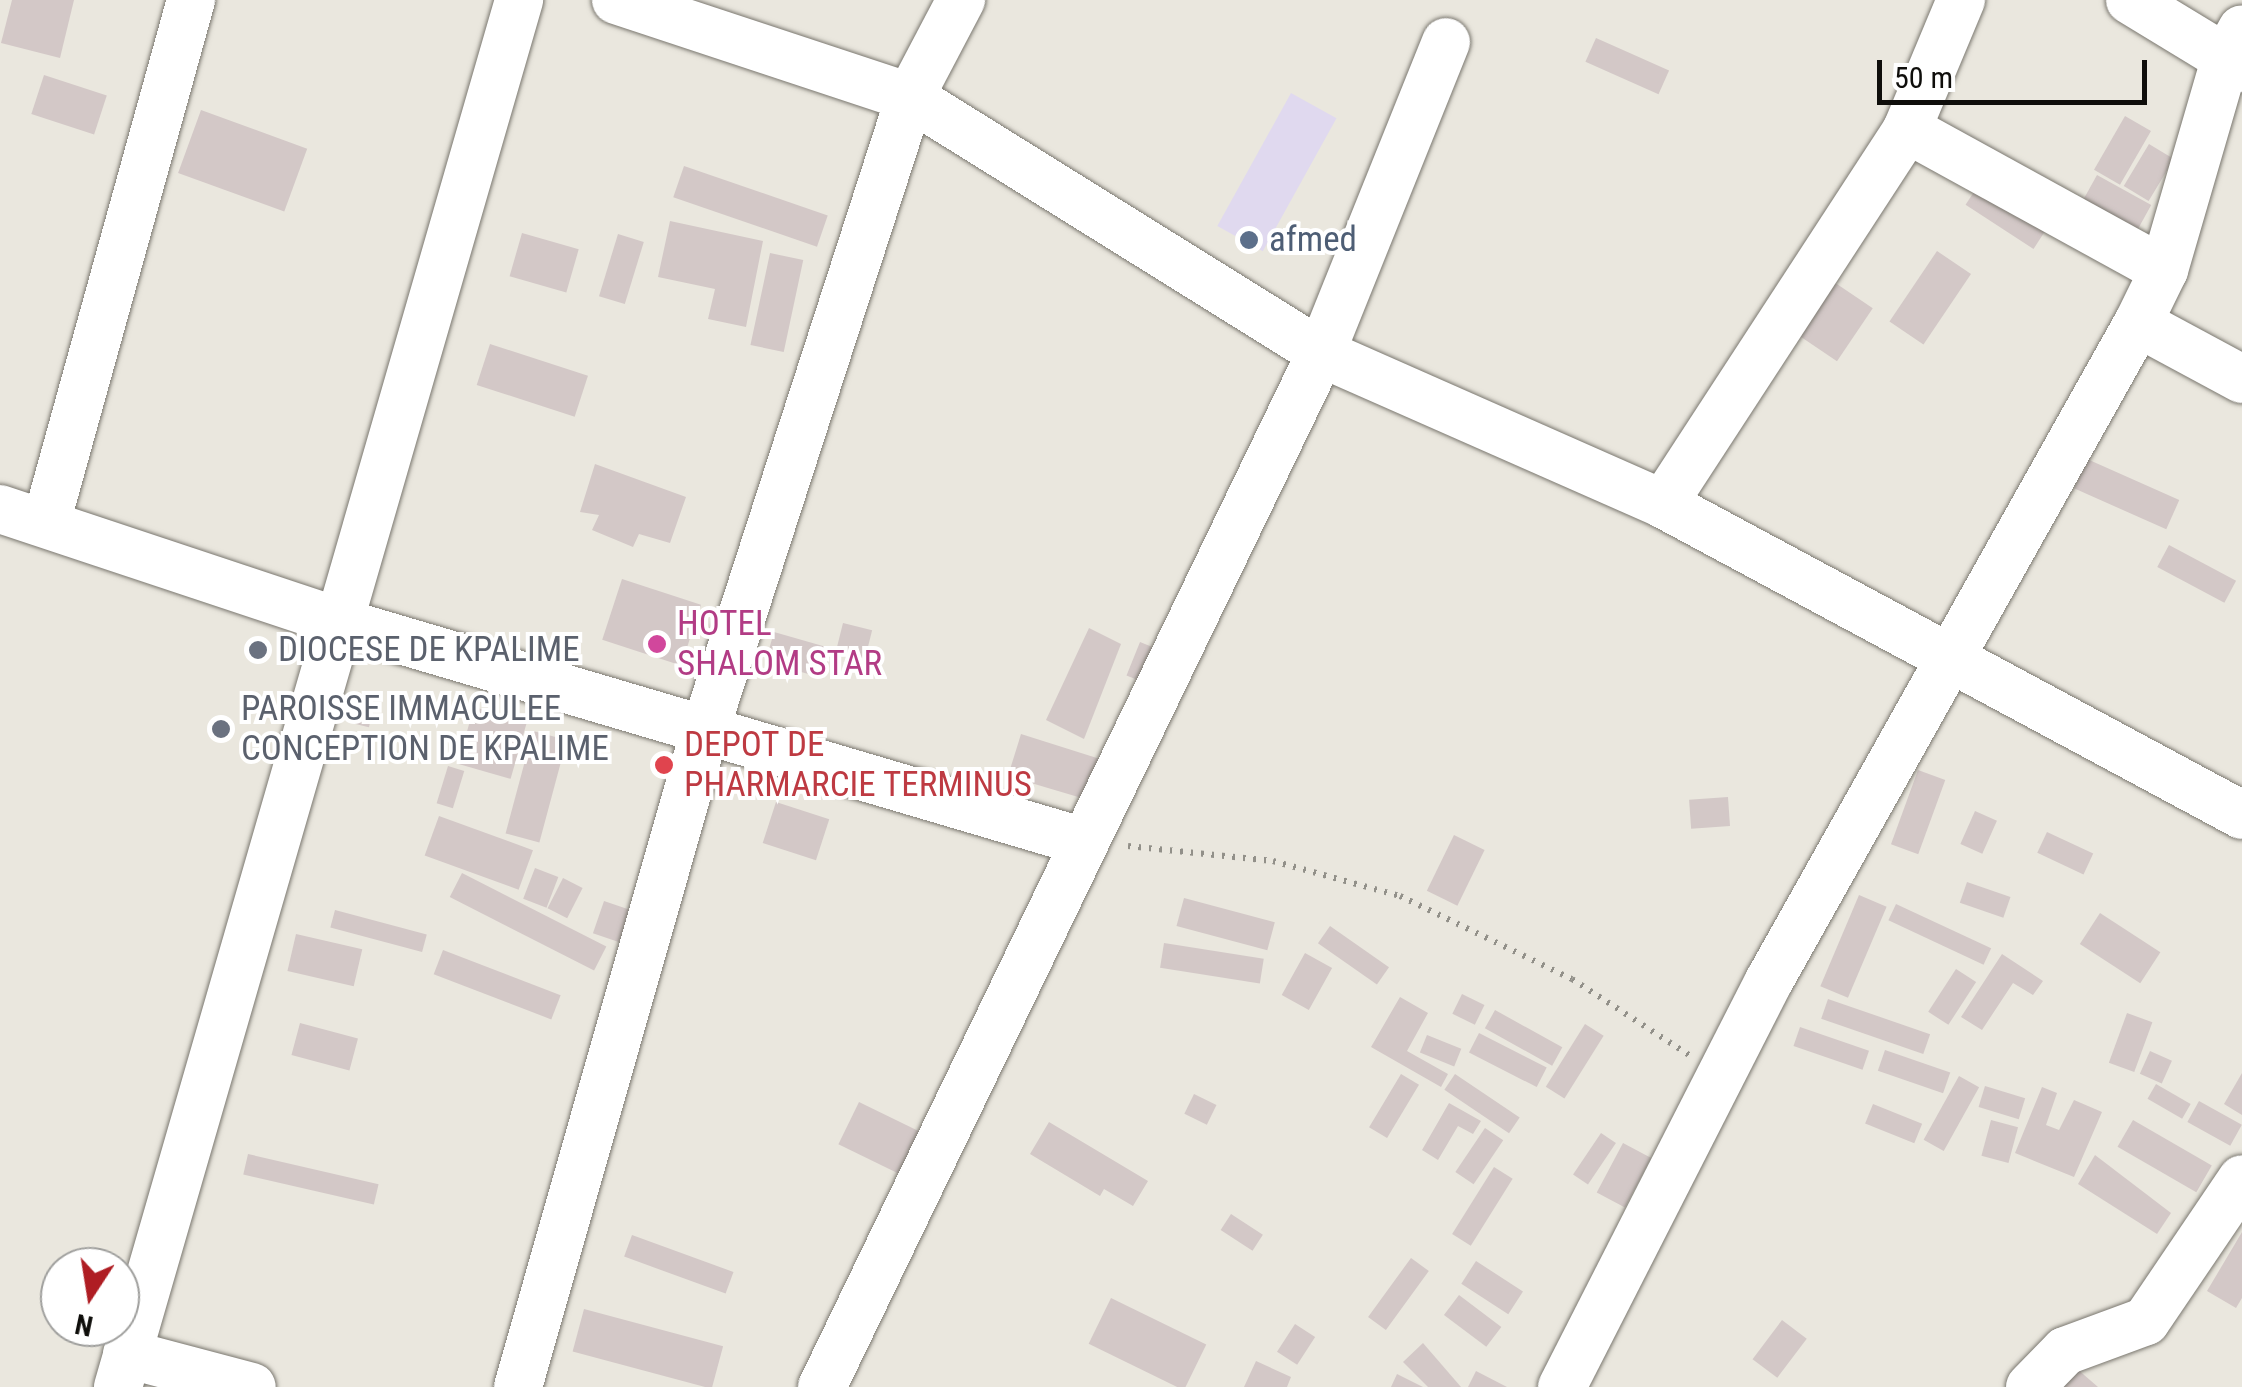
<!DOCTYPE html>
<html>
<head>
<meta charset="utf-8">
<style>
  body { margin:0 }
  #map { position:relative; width:2242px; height:1387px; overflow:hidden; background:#eae7de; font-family:"Roboto Condensed",sans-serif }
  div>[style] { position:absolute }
  .commercial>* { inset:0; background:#e0d9ef; transform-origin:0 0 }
  .building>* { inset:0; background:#d3c8c7; transform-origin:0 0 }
  .path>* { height:6px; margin-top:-3px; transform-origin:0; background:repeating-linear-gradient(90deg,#929089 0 2.5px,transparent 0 10.5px) }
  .roads { filter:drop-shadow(0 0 2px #7a776f) drop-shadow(0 0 2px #7a776f) }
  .minor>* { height:48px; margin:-24px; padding:0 24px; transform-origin:24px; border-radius:24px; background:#fff }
  .dots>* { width:28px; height:28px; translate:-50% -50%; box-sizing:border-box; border:5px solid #fff; border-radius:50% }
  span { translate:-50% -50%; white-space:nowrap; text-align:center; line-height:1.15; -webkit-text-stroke:8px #fff; paint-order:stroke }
  .service-label { font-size:35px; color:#4e5e75 }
  .left { translate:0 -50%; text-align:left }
  .hotel-label { font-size:35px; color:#b23c85 }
  .worship-label { font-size:35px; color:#5b616d }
  .health-label { font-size:35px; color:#be3a42 }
  .north { position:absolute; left:40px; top:1247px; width:100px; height:100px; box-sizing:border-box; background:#fff; border:2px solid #9f9f9d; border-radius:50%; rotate:192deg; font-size:28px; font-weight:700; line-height:40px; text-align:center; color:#0f0e0b }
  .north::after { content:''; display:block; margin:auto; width:35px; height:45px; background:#af1d23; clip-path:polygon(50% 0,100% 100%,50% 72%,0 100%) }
  .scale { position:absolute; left:1877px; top:60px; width:270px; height:45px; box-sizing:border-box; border:5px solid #0f0e0b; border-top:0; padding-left:12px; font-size:30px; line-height:35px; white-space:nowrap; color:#0f0e0b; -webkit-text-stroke:8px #fff; paint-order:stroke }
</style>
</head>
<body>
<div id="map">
  <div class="commercial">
    <div style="left:1291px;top:93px;width:52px;height:152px;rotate:29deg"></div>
  </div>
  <div class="building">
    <div style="clip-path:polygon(12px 0,74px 0,60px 58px,1px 43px)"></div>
    <div style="left:1596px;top:38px;width:80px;height:26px;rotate:24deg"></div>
    <div style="left:44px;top:75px;width:66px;height:41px;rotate:18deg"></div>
    <div style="left:201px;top:110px;width:113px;height:67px;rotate:20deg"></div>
    <div style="left:2125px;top:116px;width:30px;height:62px;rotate:30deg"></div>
    <div style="left:2149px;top:144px;width:29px;height:49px;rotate:31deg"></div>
    <div style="left:684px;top:166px;width:152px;height:33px;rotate:19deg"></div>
    <div style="left:2097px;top:175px;width:62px;height:47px;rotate:29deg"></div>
    <div style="left:1983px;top:178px;width:81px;height:32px;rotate:33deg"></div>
    <div style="clip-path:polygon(670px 221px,763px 241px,746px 327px,708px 319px,715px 289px,658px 277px)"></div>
    <div style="left:522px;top:233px;width:59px;height:45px;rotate:16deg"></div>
    <div style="left:618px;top:234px;width:27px;height:65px;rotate:17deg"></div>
    <div style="left:1937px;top:251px;width:41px;height:85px;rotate:34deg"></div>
    <div style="left:770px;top:253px;width:34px;height:94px;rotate:12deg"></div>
    <div style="left:1828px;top:278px;width:54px;height:64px;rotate:34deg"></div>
    <div style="left:490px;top:344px;width:103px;height:43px;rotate:18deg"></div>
    <div style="left:2087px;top:459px;width:101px;height:32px;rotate:24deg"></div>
    <div style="clip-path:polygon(595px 464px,686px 497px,670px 543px,639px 534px,633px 547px,592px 530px,599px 515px,580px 512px)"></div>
    <div style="left:2169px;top:545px;width:76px;height:25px;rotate:28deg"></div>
    <div style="left:622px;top:579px;width:83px;height:64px;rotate:18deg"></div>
    <div style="left:843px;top:623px;width:30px;height:29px;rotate:14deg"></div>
    <div style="clip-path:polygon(1089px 628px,1121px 644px,1084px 739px,1046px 720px)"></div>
    <div style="left:774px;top:632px;width:60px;height:31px;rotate:16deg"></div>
    <div style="left:1140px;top:642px;width:46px;height:36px;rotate:22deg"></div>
    <div style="left:358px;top:699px;width:17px;height:25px;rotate:13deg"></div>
    <div style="left:474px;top:707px;width:55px;height:59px;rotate:16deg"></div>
    <div style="left:533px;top:731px;width:35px;height:106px;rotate:15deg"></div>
    <div style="clip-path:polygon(1021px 734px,1119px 765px,1122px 810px,1008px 776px)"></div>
    <div style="left:448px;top:766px;width:17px;height:39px;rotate:17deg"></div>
    <div style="left:1918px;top:770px;width:29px;height:79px;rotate:20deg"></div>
    <div style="left:1728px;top:797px;width:29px;height:39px;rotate:86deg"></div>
    <div style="left:776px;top:802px;width:56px;height:43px;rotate:18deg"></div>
    <div style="left:1975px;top:811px;width:24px;height:36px;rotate:24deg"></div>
    <div style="left:439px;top:816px;width:100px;height:42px;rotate:20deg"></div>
    <div style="left:2047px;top:832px;width:51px;height:23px;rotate:25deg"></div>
    <div style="left:1454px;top:835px;width:34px;height:62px;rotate:26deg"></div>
    <div style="left:535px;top:868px;width:25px;height:33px;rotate:21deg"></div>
    <div style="left:462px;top:873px;width:162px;height:27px;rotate:27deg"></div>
    <div style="left:563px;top:878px;width:22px;height:34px;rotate:27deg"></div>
    <div style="left:1967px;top:882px;width:46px;height:22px;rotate:19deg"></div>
    <div style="left:1859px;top:895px;width:30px;height:99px;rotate:23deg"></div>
    <div style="left:1184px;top:898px;width:94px;height:29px;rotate:15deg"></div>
    <div style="left:604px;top:901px;width:28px;height:34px;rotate:19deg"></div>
    <div style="left:1896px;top:904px;width:105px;height:18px;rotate:25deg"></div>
    <div style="left:335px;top:910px;width:95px;height:18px;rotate:15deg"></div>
    <div style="left:2100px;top:913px;width:72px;height:37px;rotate:33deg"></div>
    <div style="left:1330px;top:926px;width:72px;height:21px;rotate:35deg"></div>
    <div style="left:296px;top:934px;width:68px;height:38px;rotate:13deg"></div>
    <div style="left:1164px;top:943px;width:101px;height:25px;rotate:9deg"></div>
    <div style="left:443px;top:950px;width:126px;height:26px;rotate:21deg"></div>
    <div style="left:1305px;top:953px;width:31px;height:48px;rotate:29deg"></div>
    <div style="clip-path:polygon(2002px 954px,2043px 981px,2033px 995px,2013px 983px,1982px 1030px,1961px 1017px)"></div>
    <div style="left:1956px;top:969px;width:24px;height:51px;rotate:33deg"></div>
    <div style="left:1462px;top:994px;width:25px;height:22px;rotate:26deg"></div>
    <div style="clip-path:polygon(1400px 997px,1428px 1013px,1407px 1051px,1448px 1074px,1441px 1087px,1371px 1047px)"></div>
    <div style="left:1828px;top:999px;width:108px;height:21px;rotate:19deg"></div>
    <div style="left:1495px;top:1010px;width:77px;height:21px;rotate:29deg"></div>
    <div style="left:2127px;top:1013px;width:27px;height:53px;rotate:20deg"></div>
    <div style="left:300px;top:1023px;width:60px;height:33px;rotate:15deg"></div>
    <div style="left:1585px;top:1024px;width:22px;height:74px;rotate:32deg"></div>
    <div style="left:1800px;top:1027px;width:73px;height:20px;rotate:19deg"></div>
    <div style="left:1479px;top:1033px;width:76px;height:22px;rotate:27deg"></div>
    <div style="left:1427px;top:1035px;width:37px;height:19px;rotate:22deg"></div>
    <div style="left:1885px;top:1050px;width:69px;height:22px;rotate:19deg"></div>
    <div style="left:2150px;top:1051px;width:24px;height:25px;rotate:24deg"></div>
    <div style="clip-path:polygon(2242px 1073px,2242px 1115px,2224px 1104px)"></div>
    <div style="left:1401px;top:1074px;width:21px;height:62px;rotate:31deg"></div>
    <div style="left:1455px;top:1074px;width:78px;height:19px;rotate:34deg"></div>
    <div style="left:1959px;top:1076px;width:23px;height:73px;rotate:29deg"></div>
    <div style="left:2156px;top:1084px;width:40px;height:17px;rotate:30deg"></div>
    <div style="left:1985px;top:1086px;width:42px;height:22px;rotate:17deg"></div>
    <div style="clip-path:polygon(2042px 1087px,2057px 1093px,2046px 1125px,2059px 1130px,2074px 1100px,2102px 1112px,2074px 1177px,2015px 1153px)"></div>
    <div style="left:1194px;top:1094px;width:25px;height:22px;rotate:26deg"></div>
    <div style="left:2199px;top:1101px;width:49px;height:24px;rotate:29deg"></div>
    <div style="left:859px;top:1102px;width:109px;height:47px;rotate:26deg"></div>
    <div style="clip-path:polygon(1449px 1103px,1481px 1121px,1473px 1134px,1458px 1126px,1438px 1160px,1422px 1150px)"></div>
    <div style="left:1873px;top:1104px;width:53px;height:21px;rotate:22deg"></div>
    <div style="left:1991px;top:1120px;width:28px;height:37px;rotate:15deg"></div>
    <div style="left:2133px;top:1120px;width:91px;height:31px;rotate:30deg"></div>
    <div style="clip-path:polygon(1049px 1122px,1148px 1181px,1133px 1206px,1104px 1189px,1100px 1196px,1030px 1154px)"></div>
    <div style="left:1485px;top:1128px;width:22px;height:53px;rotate:34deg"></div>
    <div style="left:1601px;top:1133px;width:18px;height:50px;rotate:34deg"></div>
    <div style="left:1623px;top:1143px;width:32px;height:56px;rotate:28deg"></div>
    <div style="left:248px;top:1154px;width:134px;height:21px;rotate:13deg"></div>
    <div style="clip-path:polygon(2095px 1155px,2171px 1213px,2157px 1234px,2078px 1184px)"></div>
    <div style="left:1494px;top:1167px;width:22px;height:79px;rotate:32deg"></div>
    <div style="left:1231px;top:1214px;width:38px;height:19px;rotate:33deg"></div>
    <div style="clip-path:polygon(2242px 1232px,2242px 1298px,2236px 1308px,2207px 1291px)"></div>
    <div style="left:632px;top:1235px;width:108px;height:23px;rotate:20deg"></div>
    <div style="left:1411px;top:1258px;width:22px;height:73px;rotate:36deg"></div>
    <div style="left:1476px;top:1261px;width:56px;height:27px;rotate:33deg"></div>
    <div style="left:1459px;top:1295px;width:53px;height:25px;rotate:37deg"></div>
    <div style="left:1111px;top:1298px;width:106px;height:51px;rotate:26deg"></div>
    <div style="left:584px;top:1309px;width:144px;height:44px;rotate:15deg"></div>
    <div style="left:1782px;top:1320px;width:31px;height:49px;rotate:37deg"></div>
    <div style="left:1295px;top:1324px;width:24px;height:33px;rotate:33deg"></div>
    <div style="clip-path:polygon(1423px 1343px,1461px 1387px,1428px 1387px,1403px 1362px)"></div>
    <div style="clip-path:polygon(1256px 1361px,1291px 1377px,1287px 1387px,1244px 1387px)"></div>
    <div style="clip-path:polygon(2068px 1361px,2098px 1387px,2044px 1387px)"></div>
    <div style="clip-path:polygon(1476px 1371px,1507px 1387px,1468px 1387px)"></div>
    <div style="clip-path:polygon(1397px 1374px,1423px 1387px,1391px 1387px)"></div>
  </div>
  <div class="path">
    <div style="left:1128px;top:846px;width:146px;rotate:5.9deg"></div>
    <div style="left:1273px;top:861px;width:132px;rotate:15.4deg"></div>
    <div style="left:1400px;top:896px;width:191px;rotate:25.8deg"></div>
    <div style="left:1572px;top:979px;width:140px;rotate:33deg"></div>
  </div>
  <div class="roads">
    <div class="minor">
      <div style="left:616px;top:0;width:310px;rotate:18.3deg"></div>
      <div style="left:910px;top:97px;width:484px;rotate:31.9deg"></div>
      <div style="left:1321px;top:353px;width:374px;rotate:23.8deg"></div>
      <div style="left:1663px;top:504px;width:657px;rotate:28.24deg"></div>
      <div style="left:2130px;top:0;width:131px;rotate:31.3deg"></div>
      <div style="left:1907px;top:129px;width:293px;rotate:28.8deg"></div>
      <div style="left:2138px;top:323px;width:118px;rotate:28.3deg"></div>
      <div style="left:1663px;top:504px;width:447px;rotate:-56.9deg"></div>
      <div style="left:1907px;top:129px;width:140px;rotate:-67.3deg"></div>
      <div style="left:0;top:509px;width:361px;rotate:18.4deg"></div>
      <div style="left:343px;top:623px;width:770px;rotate:16.46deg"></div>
      <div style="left:46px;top:523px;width:543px;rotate:-74.5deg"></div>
      <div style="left:127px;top:1354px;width:129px;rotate:14.8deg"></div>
      <div style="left:118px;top:1387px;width:1444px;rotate:-73.87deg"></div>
      <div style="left:518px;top:1387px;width:686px;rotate:-74.1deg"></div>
      <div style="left:706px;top:727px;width:662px;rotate:-72.06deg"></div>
      <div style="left:910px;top:97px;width:110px;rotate:-62.3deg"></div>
      <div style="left:822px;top:1387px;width:1148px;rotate:-64.24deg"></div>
      <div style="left:1321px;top:353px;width:335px;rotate:-68.1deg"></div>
      <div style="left:1562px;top:1387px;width:456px;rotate:-63deg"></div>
      <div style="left:1769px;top:981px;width:754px;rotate:-60.72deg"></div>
      <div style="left:2138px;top:323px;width:59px;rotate:-63.9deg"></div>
      <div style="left:2164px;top:270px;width:219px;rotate:-73.8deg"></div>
      <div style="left:2225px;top:60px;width:35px;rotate:-61deg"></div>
      <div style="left:2030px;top:1387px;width:50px;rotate:-45.8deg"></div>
      <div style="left:2065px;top:1351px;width:86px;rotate:-20.3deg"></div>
      <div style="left:2146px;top:1321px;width:171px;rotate:-55.9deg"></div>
    </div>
  </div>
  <div class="dots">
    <div style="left:1249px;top:240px;background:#5c6f8a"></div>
    <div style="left:657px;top:644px;background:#d1479c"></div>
    <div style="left:258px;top:650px;background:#6b7280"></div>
    <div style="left:221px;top:729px;background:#6b7280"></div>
    <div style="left:664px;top:765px;background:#e0444e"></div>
  </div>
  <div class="service-label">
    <span class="left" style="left:1269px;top:240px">afmed</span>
  </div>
  <div class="hotel-label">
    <span class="left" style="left:677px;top:644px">HOTEL<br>SHALOM STAR</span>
  </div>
  <div class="worship-label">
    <span class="left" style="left:278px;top:650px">DIOCESE DE KPALIME</span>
    <span class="left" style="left:241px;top:729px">PAROISSE IMMACULEE<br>CONCEPTION DE KPALIME</span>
  </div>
  <div class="health-label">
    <span class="left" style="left:684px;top:765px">DEPOT DE<br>PHARMARCIE TERMINUS</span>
  </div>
  <div class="north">N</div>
  <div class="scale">50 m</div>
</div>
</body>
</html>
